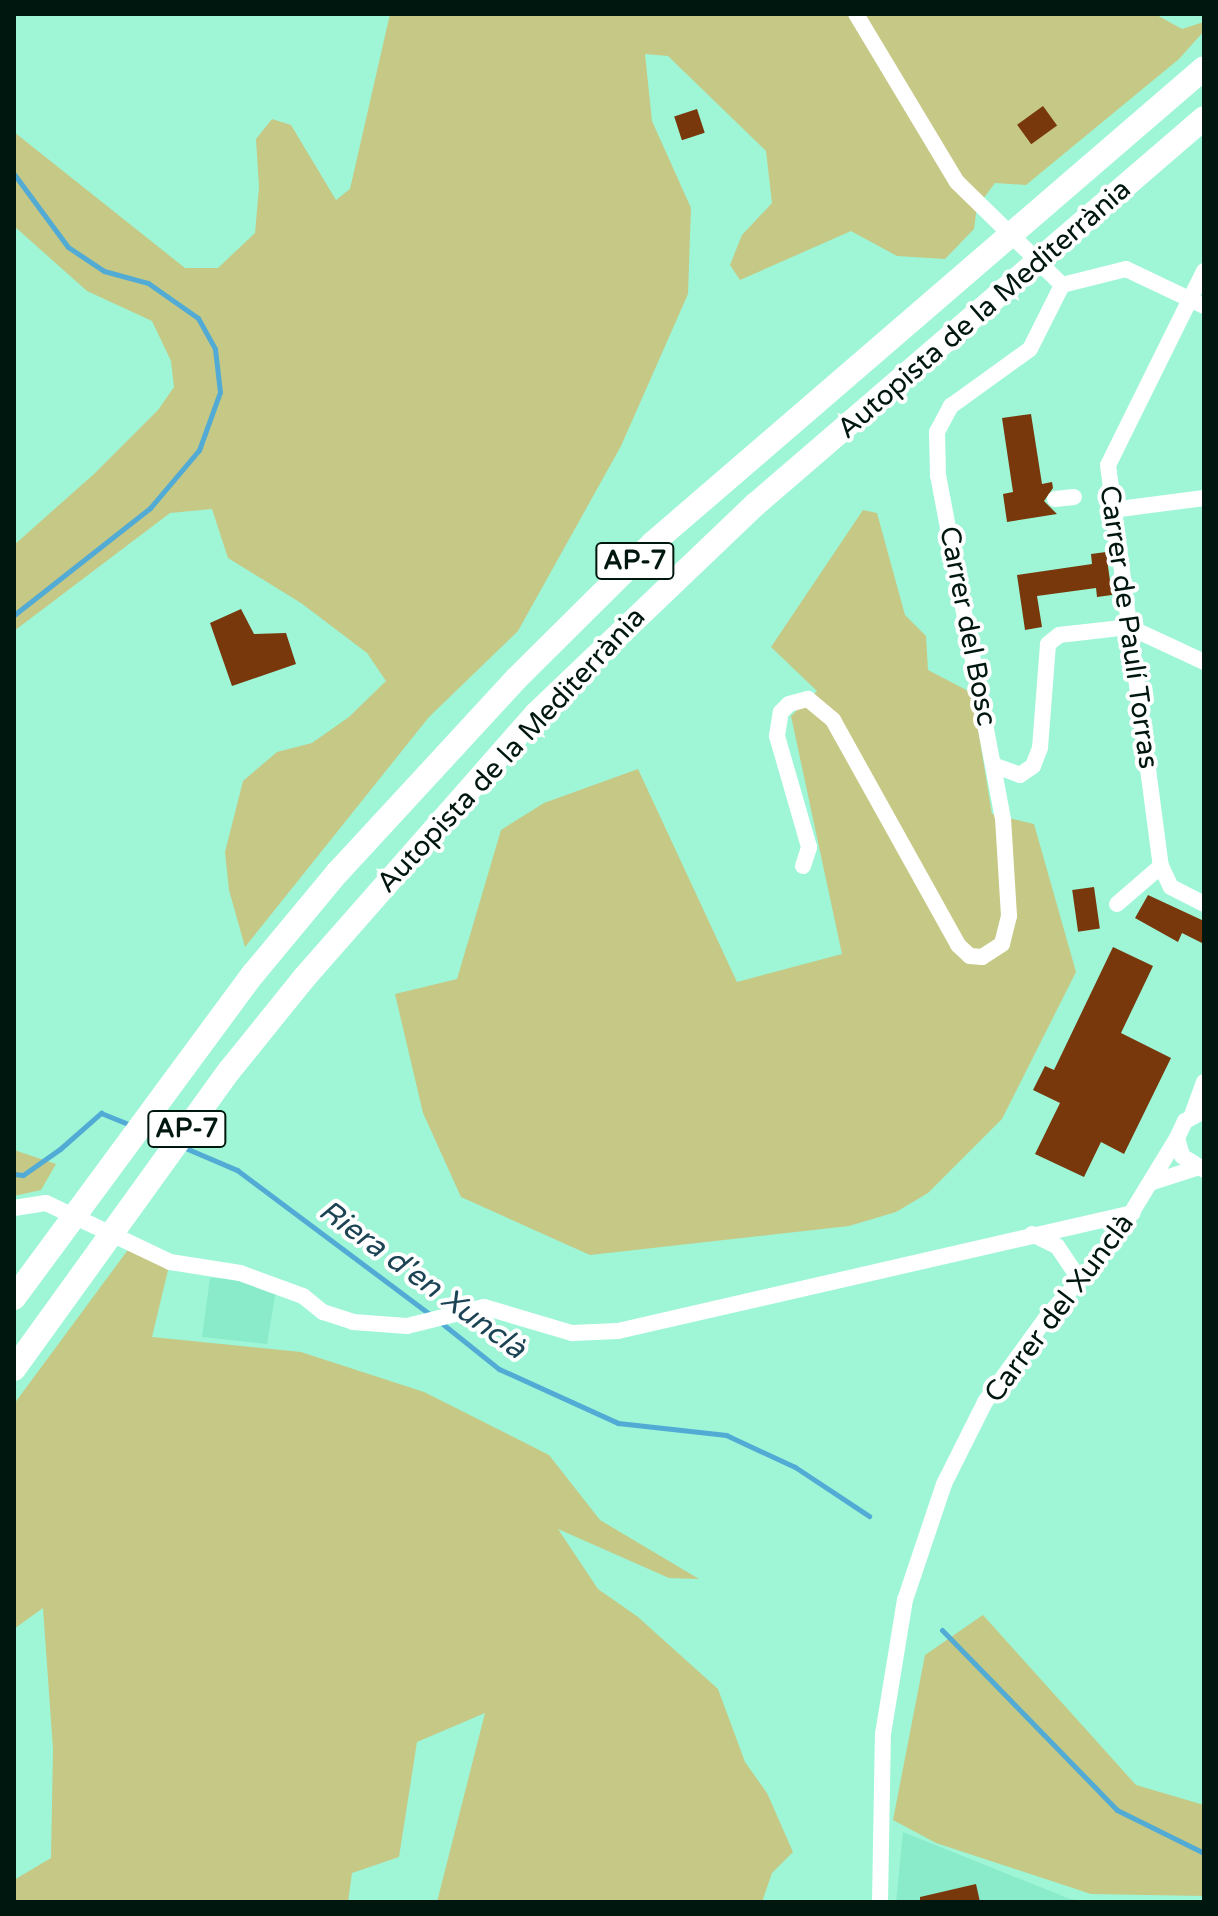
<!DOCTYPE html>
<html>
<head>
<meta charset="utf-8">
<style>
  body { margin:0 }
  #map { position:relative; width:1218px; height:1916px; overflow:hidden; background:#9ef6d7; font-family:"Varela Round",sans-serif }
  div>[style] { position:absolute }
  .built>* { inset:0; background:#8aebca }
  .green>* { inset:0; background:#c6c885 }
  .stream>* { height:5px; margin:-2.5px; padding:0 2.5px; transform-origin:2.5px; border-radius:2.5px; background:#51abd4 }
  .building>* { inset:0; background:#78380b; transform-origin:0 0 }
  .minor>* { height:16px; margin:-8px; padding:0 8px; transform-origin:8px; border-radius:8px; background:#fff }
  .highway>* { height:24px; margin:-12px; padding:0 12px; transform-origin:12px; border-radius:12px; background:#fff }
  span { translate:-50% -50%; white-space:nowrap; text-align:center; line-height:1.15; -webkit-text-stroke:8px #fff; paint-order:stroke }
  .shield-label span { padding:2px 6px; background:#fff; border:2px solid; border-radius:6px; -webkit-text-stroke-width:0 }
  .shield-label { font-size:26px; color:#00170f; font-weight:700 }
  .street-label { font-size:28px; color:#00170f }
  .water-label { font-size:30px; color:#1c4455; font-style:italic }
  .frame { position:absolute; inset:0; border:16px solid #00170f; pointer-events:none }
</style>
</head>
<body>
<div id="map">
  <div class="built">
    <div style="clip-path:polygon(210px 1278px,244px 1280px,276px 1290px,267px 1344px,202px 1337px)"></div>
    <div style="clip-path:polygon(903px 1832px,1070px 1899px,1093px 1902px,896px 1902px)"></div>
  </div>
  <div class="green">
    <div style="clip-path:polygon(390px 14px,1155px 14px,1182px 29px,1204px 22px,1204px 31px,1179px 59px,1026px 185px,995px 183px,977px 207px,974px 229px,945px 259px,897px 256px,851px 231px,740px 280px,730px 265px,742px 235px,772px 203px,766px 151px,668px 56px,645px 54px,652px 121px,691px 208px,688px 294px,621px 446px,518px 631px,429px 717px,245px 947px,229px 890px,225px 852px,243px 781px,277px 752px,312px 743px,349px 717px,386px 681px,367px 653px,301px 603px,228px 558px,212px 509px,170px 513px,14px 631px,14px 545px,94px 474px,158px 410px,174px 387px,171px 361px,152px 321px,87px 291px,14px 226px,14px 132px,185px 268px,218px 268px,255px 233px,259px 187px,256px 139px,272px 119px,291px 125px,336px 200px,350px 189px)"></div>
    <div style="clip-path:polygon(863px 510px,877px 513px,905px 615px,926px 636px,928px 670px,972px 693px,992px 814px,1034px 824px,1076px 972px,1002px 1119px,928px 1193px,896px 1212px,849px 1226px,590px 1255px,461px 1197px,423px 1113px,395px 994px,457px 979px,501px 830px,544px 803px,638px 769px,737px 982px,842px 954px,791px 716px,817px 691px,771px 647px)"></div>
    <div style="clip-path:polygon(14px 1150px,56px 1164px,41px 1190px,14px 1196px)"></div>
    <div style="clip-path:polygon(133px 1243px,170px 1262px,152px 1337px,301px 1352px,424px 1392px,549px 1455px,600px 1520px,699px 1579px,669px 1578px,558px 1529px,598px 1589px,638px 1617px,718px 1689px,745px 1762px,767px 1793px,793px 1852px,772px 1873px,762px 1902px,437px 1902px,485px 1713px,417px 1742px,399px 1857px,352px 1873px,348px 1902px,14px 1902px,14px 1880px,51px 1858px,53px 1749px,43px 1608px,14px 1629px,14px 1404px)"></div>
    <div style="clip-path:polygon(983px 1615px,1136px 1785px,1204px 1805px,1204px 1896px,1091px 1894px,936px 1843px,893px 1820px,925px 1655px)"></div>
  </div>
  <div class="stream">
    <div style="left:14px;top:174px;width:91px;rotate:53.5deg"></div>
    <div style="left:68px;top:247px;width:43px;rotate:33.7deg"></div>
    <div style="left:104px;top:271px;width:46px;rotate:15.3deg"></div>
    <div style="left:148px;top:283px;width:61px;rotate:35deg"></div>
    <div style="left:198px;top:318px;width:35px;rotate:61deg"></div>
    <div style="left:215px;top:349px;width:43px;rotate:83.4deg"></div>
    <div style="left:220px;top:392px;width:62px;rotate:109.9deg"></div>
    <div style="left:199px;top:450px;width:76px;rotate:130.2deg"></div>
    <div style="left:150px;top:508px;width:173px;rotate:141.8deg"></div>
    <div style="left:146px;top:1132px;width:26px;rotate:23deg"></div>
    <div style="left:183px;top:1147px;width:59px;rotate:23.1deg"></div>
    <div style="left:237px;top:1170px;width:242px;rotate:36.8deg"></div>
    <div style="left:14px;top:1174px;width:9px;rotate:6deg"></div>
    <div style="left:23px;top:1175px;width:45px;rotate:-35.1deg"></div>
    <div style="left:60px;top:1149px;width:55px;rotate:-41.3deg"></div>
    <div style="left:101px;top:1113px;width:35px;rotate:22deg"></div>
    <div style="left:439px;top:1321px;width:77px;rotate:38.7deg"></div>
    <div style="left:499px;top:1369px;width:131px;rotate:24.4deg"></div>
    <div style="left:618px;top:1423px;width:109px;rotate:6.3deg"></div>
    <div style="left:726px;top:1435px;width:76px;rotate:24.9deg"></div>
    <div style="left:795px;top:1467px;width:89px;rotate:33.5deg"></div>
    <div style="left:942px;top:1630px;width:251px;rotate:45.8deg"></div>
    <div style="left:1117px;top:1810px;width:97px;rotate:26.3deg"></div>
  </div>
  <div class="building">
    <div style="left:1043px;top:106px;width:24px;height:32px;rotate:54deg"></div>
    <div style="left:697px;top:109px;width:25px;height:24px;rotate:72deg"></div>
    <div style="clip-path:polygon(1031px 414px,1042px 484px,1052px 482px,1053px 488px,1044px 501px,1057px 514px,1007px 522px,1003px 494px,1013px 492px,1002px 418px)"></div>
    <div style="clip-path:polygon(1106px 552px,1112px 595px,1097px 597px,1096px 588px,1037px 596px,1042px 627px,1025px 630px,1017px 575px,1092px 564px,1091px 554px)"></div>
    <div style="clip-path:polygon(241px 609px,254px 634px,286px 633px,296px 664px,232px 686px,210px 623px)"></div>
    <div style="left:1094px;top:887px;width:42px;height:22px;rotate:82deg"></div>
    <div style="clip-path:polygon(1148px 895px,1204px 921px,1204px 944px,1182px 933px,1178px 942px,1135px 918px)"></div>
    <div style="clip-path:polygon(1113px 947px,1153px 966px,1121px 1033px,1171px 1058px,1124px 1154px,1101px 1142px,1084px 1177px,1035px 1154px,1060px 1103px,1033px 1090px,1045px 1066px,1054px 1070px)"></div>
    <div style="clip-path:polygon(976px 1884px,980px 1902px,920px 1902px,920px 1897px)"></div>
  </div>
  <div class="minor">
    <div style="left:856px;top:14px;width:196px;rotate:59deg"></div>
    <div style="left:957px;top:182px;width:147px;rotate:44.4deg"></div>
    <div style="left:1062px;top:285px;width:66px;rotate:-14deg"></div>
    <div style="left:1126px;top:269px;width:86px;rotate:25.4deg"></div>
    <div style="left:1204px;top:271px;width:216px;rotate:116.3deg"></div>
    <div style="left:1108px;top:465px;width:404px;rotate:82.5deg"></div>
    <div style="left:1161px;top:866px;width:23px;rotate:65deg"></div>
    <div style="left:1171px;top:887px;width:37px;rotate:27deg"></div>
    <div style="left:1055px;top:499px;width:19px;rotate:-6deg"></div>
    <div style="left:1112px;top:510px;width:93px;rotate:-7.4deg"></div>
    <div style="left:1129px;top:627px;width:83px;rotate:25deg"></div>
    <div style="left:993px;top:765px;width:29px;rotate:20deg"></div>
    <div style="left:1020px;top:775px;width:16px;rotate:-35deg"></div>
    <div style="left:1033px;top:766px;width:19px;rotate:-69deg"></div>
    <div style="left:1040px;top:748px;width:104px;rotate:-85.6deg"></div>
    <div style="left:1048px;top:644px;width:14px;rotate:-39deg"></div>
    <div style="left:1059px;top:635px;width:70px;rotate:-6.5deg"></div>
    <div style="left:803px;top:866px;width:20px;rotate:-72deg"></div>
    <div style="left:809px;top:847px;width:116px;rotate:-106.1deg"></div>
    <div style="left:777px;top:736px;width:24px;rotate:-81deg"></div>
    <div style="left:781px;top:712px;width:11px;rotate:-45deg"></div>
    <div style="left:789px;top:704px;width:20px;rotate:-15deg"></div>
    <div style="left:808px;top:699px;width:33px;rotate:40deg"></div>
    <div style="left:833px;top:720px;width:257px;rotate:60.9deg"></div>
    <div style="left:958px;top:945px;width:16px;rotate:43deg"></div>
    <div style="left:970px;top:956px;width:12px;rotate:5deg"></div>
    <div style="left:982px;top:957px;width:24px;rotate:-33deg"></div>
    <div style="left:1002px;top:944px;width:29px;rotate:-76deg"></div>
    <div style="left:1009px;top:916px;width:97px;rotate:-93.5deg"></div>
    <div style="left:1003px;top:819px;width:349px;rotate:-100.7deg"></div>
    <div style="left:938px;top:476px;width:44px;rotate:-91.3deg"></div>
    <div style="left:937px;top:432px;width:30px;rotate:-62deg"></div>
    <div style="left:951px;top:406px;width:97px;rotate:-35.8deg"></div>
    <div style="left:1030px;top:349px;width:72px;rotate:-63.4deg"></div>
    <div style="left:1117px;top:904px;width:58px;rotate:-40.8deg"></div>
    <div style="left:1204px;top:1111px;width:21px;rotate:152deg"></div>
    <div style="left:1185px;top:1121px;width:19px;rotate:115deg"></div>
    <div style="left:1177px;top:1138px;width:19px;rotate:74deg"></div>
    <div style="left:1182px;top:1156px;width:26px;rotate:32deg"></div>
    <div style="left:1192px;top:1115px;width:35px;rotate:-70deg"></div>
    <div style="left:1153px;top:1182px;width:45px;rotate:-18deg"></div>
    <div style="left:14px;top:1208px;width:32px;rotate:-9deg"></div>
    <div style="left:46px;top:1203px;width:137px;rotate:25.4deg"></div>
    <div style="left:170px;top:1262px;width:71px;rotate:8.9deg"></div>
    <div style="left:240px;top:1273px;width:67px;rotate:20.1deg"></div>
    <div style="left:303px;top:1296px;width:26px;rotate:39deg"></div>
    <div style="left:323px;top:1312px;width:32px;rotate:18deg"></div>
    <div style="left:353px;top:1322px;width:54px;rotate:4.2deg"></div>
    <div style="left:407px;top:1326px;width:79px;rotate:-13.9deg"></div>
    <div style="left:484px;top:1307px;width:92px;rotate:16.5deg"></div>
    <div style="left:572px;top:1333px;width:46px;rotate:-2.5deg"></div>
    <div style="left:618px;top:1331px;width:528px;rotate:-12.91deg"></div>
    <div style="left:1032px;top:1234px;width:28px;rotate:26deg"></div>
    <div style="left:1057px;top:1246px;width:41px;rotate:55.9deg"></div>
    <div style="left:880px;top:1902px;width:168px;rotate:-89deg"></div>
    <div style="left:883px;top:1734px;width:136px;rotate:-80.7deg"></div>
    <div style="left:905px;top:1600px;width:122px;rotate:-71.4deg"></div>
    <div style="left:944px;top:1484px;width:92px;rotate:-63.4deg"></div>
    <div style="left:985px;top:1402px;width:109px;rotate:-54deg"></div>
    <div style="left:1049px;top:1314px;width:96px;rotate:-48deg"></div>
    <div style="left:1113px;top:1243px;width:123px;rotate:-58.6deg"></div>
  </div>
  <div class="highway">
    <div style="left:14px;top:1298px;width:404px;rotate:-53.6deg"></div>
    <div style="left:254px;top:973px;width:131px;rotate:-50.3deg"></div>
    <div style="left:338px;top:872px;width:264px;rotate:-47.3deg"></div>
    <div style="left:517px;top:678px;width:192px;rotate:-44.8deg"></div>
    <div style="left:653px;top:543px;width:727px;rotate:-40.76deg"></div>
    <div style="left:14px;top:1369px;width:367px;rotate:-54.2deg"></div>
    <div style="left:229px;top:1071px;width:119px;rotate:-51.1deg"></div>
    <div style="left:304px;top:978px;width:351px;rotate:-48.7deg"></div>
    <div style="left:536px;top:714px;width:304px;rotate:-43.7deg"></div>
    <div style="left:756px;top:504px;width:591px;rotate:-40.75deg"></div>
  </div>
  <div class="shield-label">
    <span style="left:635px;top:561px">AP-7</span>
    <span style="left:187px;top:1129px">AP-7</span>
  </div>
  <div class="street-label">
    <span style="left:984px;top:309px;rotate:-41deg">Autopista de la Mediterrània</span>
    <span style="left:968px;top:626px;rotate:79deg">Carrer del Bosc</span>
    <span style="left:1129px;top:627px;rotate:82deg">Carrer de Paulí Torras</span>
    <span style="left:511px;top:750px;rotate:-47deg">Autopista de la Mediterrània</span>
    <span style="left:1059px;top:1308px;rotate:-53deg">Carrer del Xunclà</span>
  </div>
  <div class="water-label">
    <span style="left:422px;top:1280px;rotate:36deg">Riera d'en Xunclà</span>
  </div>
  <div class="frame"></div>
</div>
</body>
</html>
